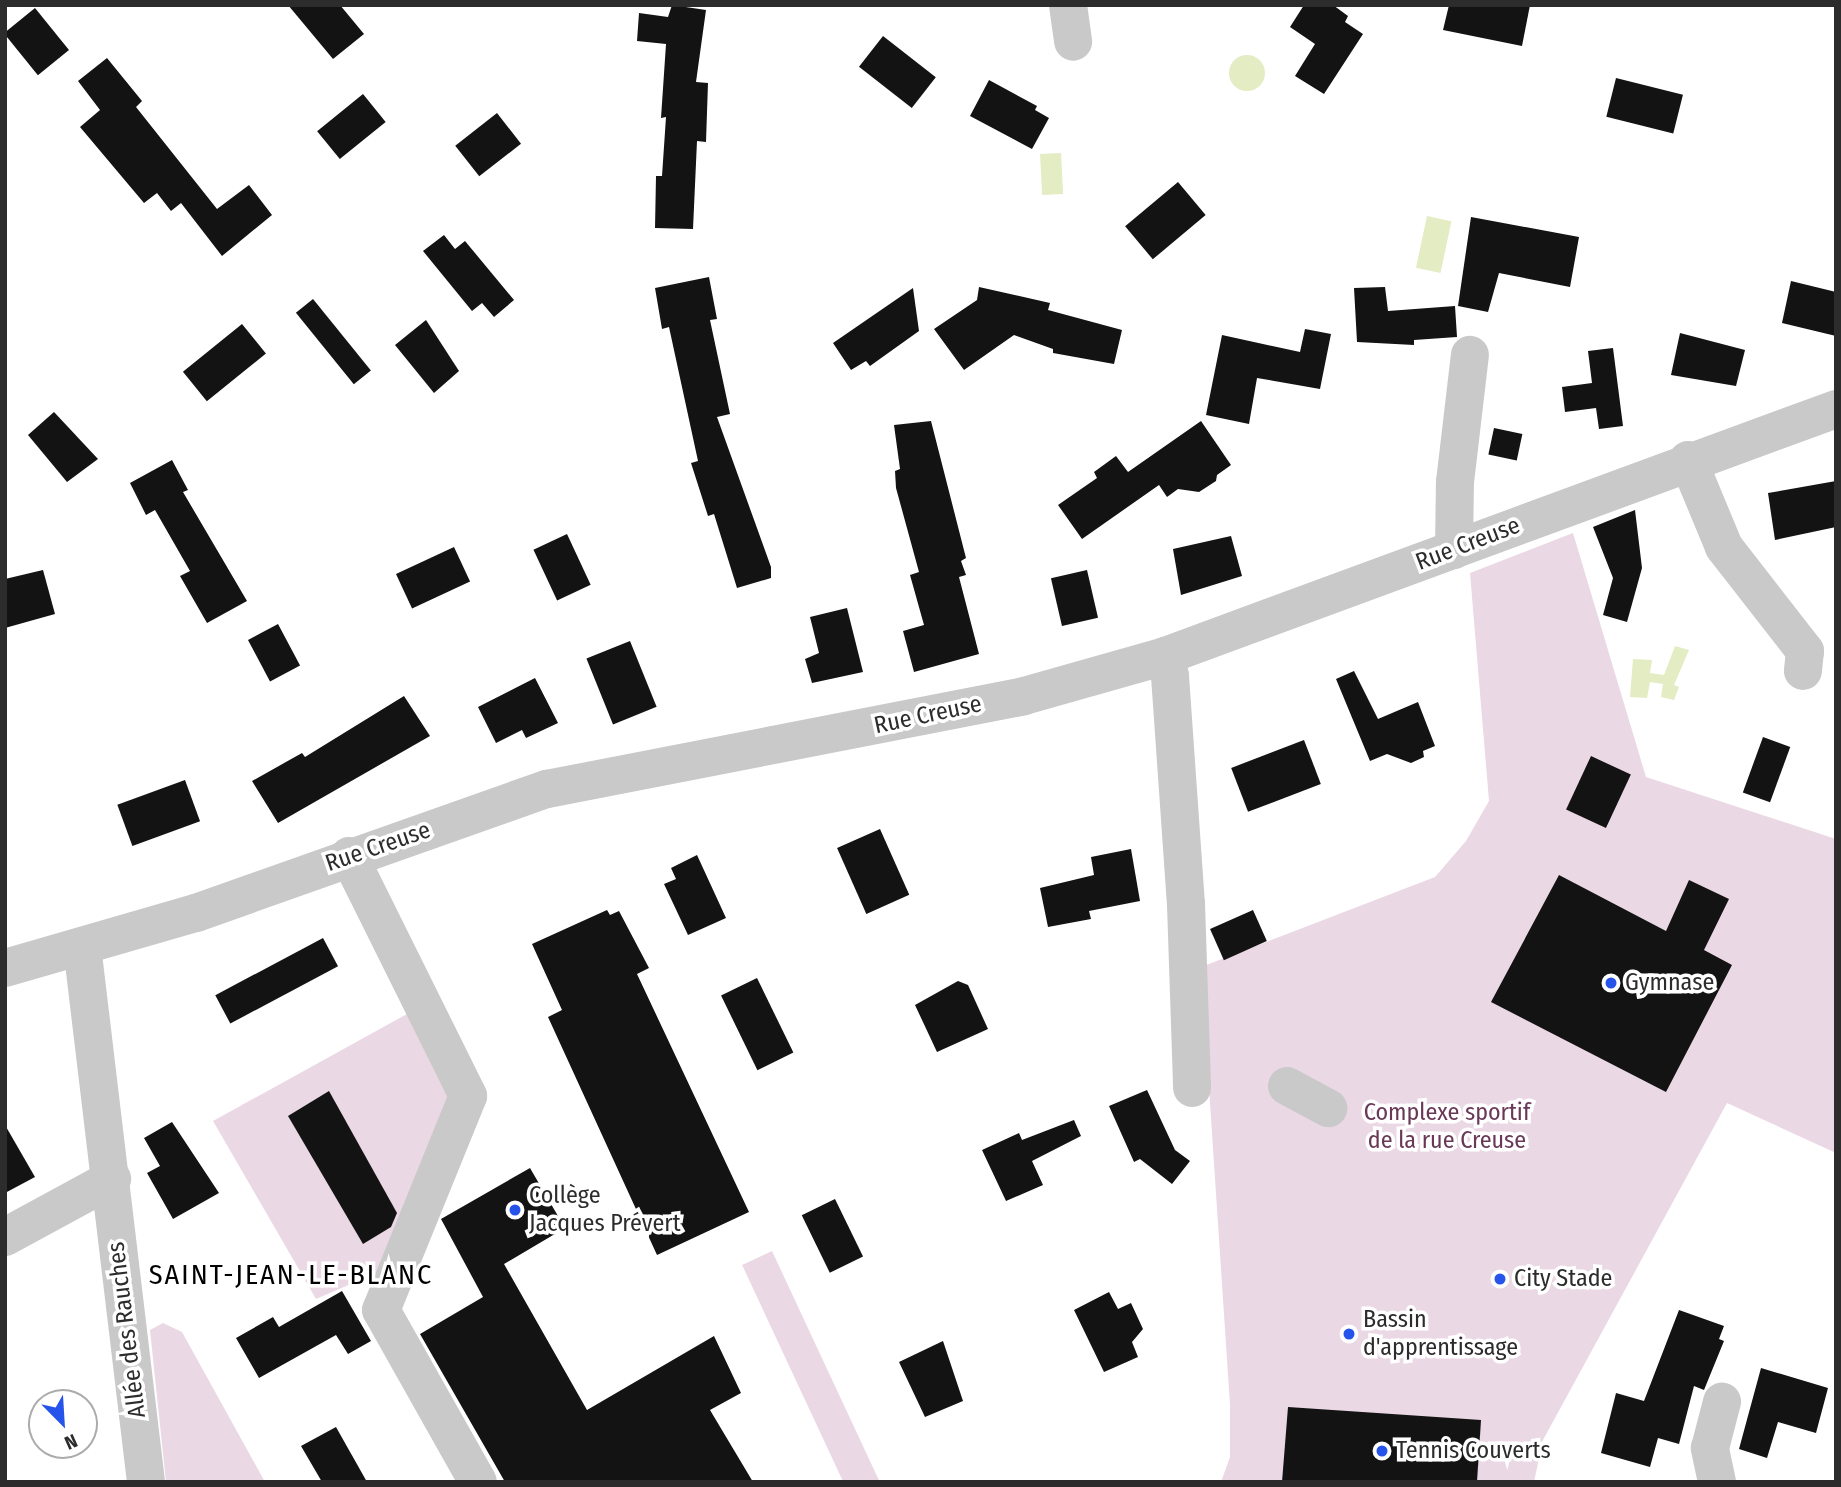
<!DOCTYPE html>
<html>
<head>
<meta charset="utf-8">
<style>
  body { margin:0 }
  #map { position:relative; width:1841px; height:1487px; overflow:hidden; background:#fff; font-family:"Fira Sans Condensed",sans-serif }
  div>[style] { position:absolute }
  .green>* { inset:0; background:#ebd8e5; transform-origin:0 0 }
  .water>* { inset:0; background:#e3ecc3; transform-origin:0 0 }
  .round { border-radius:50% }
  .building>* { inset:0; background:#131313; transform-origin:0 0 }
  .minor>* { height:38px; margin:-19px; padding:0 19px; transform-origin:19px; border-radius:19px; background:#c9c9c9 }
  .dots>* { width:19px; height:19px; translate:-50% -50%; box-sizing:border-box; border:4px solid #fff; border-radius:50% }
  span { translate:-50% -50%; white-space:nowrap; text-align:center; line-height:1.15; -webkit-text-stroke:7px #fff; paint-order:stroke }
  .street-label { font-size:24px; color:#2c2c2c }
  .poi-label { font-size:24px; color:#2c2c2c }
  .left { translate:0 -50%; text-align:left }
  .park-label { font-size:24px; color:#693857 }
  .quarter-label { font-size:28px; color:#000; letter-spacing:2px }
  .frame { position:absolute; inset:0; border:7px solid #2c2c2c; pointer-events:none }
  .north { position:absolute; left:28px; top:1389px; width:70px; height:70px; box-sizing:border-box; background:#fff; border:2px solid #ababab; border-radius:50%; rotate:156deg; font-size:19px; font-weight:700; line-height:28px; text-align:center; color:#2c2c2c }
  .north::after { content:''; display:block; margin:auto; width:24px; height:32px; background:#2654eb; clip-path:polygon(50% 0,100% 100%,50% 72%,0 100%) }
</style>
</head>
<body>
<div id="map">
  <div class="green">
    <div style="clip-path:polygon(1573px 533px,1646px 777px,1836px 839px,1836px 1153px,1727px 1103px,1543px 1440px,1534px 1482px,1221px 1482px,1230px 1457px,1230px 1405px,1201px 967px,1435px 877px,1466px 841px,1489px 801px,1470px 573px)"></div>
    <div style="clip-path:polygon(416px 1009px,456px 1098px,388px 1268px,316px 1299px,213px 1121px)"></div>
    <div style="left:772px;top:1251px;width:255px;height:33px;rotate:65deg"></div>
    <div style="clip-path:polygon(163px 1323px,182px 1332px,265px 1482px,166px 1482px,150px 1330px)"></div>
  </div>
  <div class="water">
    <div class="round" style="left:1229px;top:55px;width:36px;height:36px"></div>
    <div style="left:1061px;top:153px;width:41px;height:21px;rotate:87deg"></div>
    <div style="left:1427px;top:216px;width:25px;height:53px;rotate:12deg"></div>
    <div style="clip-path:polygon(1675px 646px,1689px 650px,1674px 685px,1679px 687px,1674px 700px,1661px 697px,1663px 684px,1650px 682px,1647px 698px,1630px 697px,1633px 659px,1652px 660px,1650px 673px,1664px 675px)"></div>
  </div>
  <div class="building">
    <div style="clip-path:polygon(288px 5px,340px 5px,364px 34px,333px 59px)"></div>
    <div style="clip-path:polygon(672px 5px,706px 10px,696px 82px,708px 83px,706px 142px,697px 141px,693px 229px,655px 228px,656px 176px,662px 176px,666px 117px,661px 118px,666px 44px,637px 41px,639px 13px,668px 17px)"></div>
    <div style="clip-path:polygon(1304px 5px,1333px 5px,1348px 16px,1345px 22px,1363px 34px,1324px 94px,1295px 76px,1315px 44px,1290px 27px)"></div>
    <div style="clip-path:polygon(1449px 5px,1530px 5px,1522px 46px,1443px 30px)"></div>
    <div style="left:35px;top:8px;width:54px;height:40px;rotate:51deg"></div>
    <div style="left:883px;top:36px;width:67px;height:39px;rotate:38deg"></div>
    <div style="clip-path:polygon(107px 58px,142px 101px,136px 107px,217px 209px,249px 185px,272px 215px,222px 256px,181px 203px,171px 211px,157px 193px,144px 203px,80px 127px,100px 110px,78px 81px)"></div>
    <div style="left:1616px;top:78px;width:69px;height:40px;rotate:14deg"></div>
    <div style="clip-path:polygon(989px 80px,1037px 106px,1035px 110px,1049px 118px,1032px 149px,970px 116px)"></div>
    <div style="left:363px;top:94px;width:36px;height:59px;rotate:51deg"></div>
    <div style="left:497px;top:113px;width:39px;height:53px;rotate:52deg"></div>
    <div style="left:1178px;top:182px;width:43px;height:69px;rotate:50deg"></div>
    <div style="clip-path:polygon(1471px 217px,1579px 237px,1570px 287px,1499px 273px,1488px 312px,1458px 306px)"></div>
    <div style="clip-path:polygon(444px 235px,455px 249px,465px 241px,514px 300px,494px 317px,482px 303px,472px 311px,423px 251px)"></div>
    <div style="clip-path:polygon(709px 277px,717px 319px,710px 320px,730px 414px,717px 417px,771px 567px,771px 578px,737px 588px,714px 514px,708px 516px,691px 463px,698px 461px,669px 327px,662px 329px,655px 288px)"></div>
    <div style="clip-path:polygon(1791px 281px,1836px 292px,1836px 336px,1782px 323px)"></div>
    <div style="clip-path:polygon(979px 287px,1050px 303px,1048px 310px,1122px 330px,1114px 364px,1053px 353px,1053px 349px,1014px 335px,964px 370px,934px 329px,977px 300px)"></div>
    <div style="clip-path:polygon(1385px 287px,1388px 311px,1455px 306px,1457px 337px,1414px 340px,1414px 345px,1357px 342px,1354px 288px)"></div>
    <div style="clip-path:polygon(913px 288px,919px 331px,870px 366px,866px 361px,851px 370px,833px 343px)"></div>
    <div style="left:313px;top:299px;width:92px;height:22px;rotate:51deg"></div>
    <div style="clip-path:polygon(426px 320px,459px 371px,434px 393px,395px 345px)"></div>
    <div style="left:242px;top:324px;width:38px;height:76px;rotate:51deg"></div>
    <div style="clip-path:polygon(1305px 329px,1331px 334px,1320px 389px,1257px 378px,1249px 424px,1206px 415px,1222px 335px,1300px 352px)"></div>
    <div style="clip-path:polygon(1680px 333px,1745px 350px,1736px 386px,1671px 375px)"></div>
    <div style="clip-path:polygon(1613px 348px,1623px 426px,1599px 429px,1596px 408px,1565px 412px,1562px 387px,1592px 383px,1588px 351px)"></div>
    <div style="clip-path:polygon(54px 412px,98px 459px,67px 482px,28px 435px)"></div>
    <div style="clip-path:polygon(931px 421px,966px 558px,961px 561px,966px 575px,959px 577px,979px 654px,914px 672px,903px 631px,924px 625px,910px 575px,919px 572px,896px 488px,895px 471px,900px 469px,894px 425px)"></div>
    <div style="clip-path:polygon(1201px 421px,1231px 465px,1217px 475px,1216px 481px,1199px 492px,1178px 489px,1167px 497px,1159px 485px,1082px 539px,1058px 505px,1097px 478px,1094px 472px,1116px 456px,1128px 472px)"></div>
    <div style="left:1494px;top:428px;width:29px;height:27px;rotate:12deg"></div>
    <div style="clip-path:polygon(172px 460px,188px 490px,183px 492px,247px 601px,207px 623px,180px 576px,190px 571px,155px 510px,146px 515px,130px 483px)"></div>
    <div style="clip-path:polygon(1836px 481px,1836px 527px,1775px 540px,1768px 493px)"></div>
    <div style="clip-path:polygon(1635px 510px,1642px 568px,1627px 622px,1603px 615px,1613px 578px,1593px 527px)"></div>
    <div style="left:567px;top:534px;width:56px;height:37px;rotate:65deg"></div>
    <div style="clip-path:polygon(1231px 536px,1242px 576px,1181px 595px,1173px 549px)"></div>
    <div style="left:454px;top:547px;width:38px;height:64px;rotate:65deg"></div>
    <div style="clip-path:polygon(43px 570px,55px 614px,5px 628px,5px 579px)"></div>
    <div style="left:1087px;top:570px;width:49px;height:37px;rotate:77deg"></div>
    <div style="clip-path:polygon(847px 608px,863px 672px,812px 683px,805px 659px,819px 653px,810px 617px)"></div>
    <div style="left:278px;top:624px;width:47px;height:34px;rotate:62deg"></div>
    <div style="left:630px;top:641px;width:71px;height:47px;rotate:68deg"></div>
    <div style="clip-path:polygon(1354px 671px,1378px 719px,1418px 702px,1435px 746px,1423px 751px,1424px 757px,1411px 763px,1387px 754px,1370px 761px,1336px 679px)"></div>
    <div style="clip-path:polygon(535px 678px,558px 723px,526px 738px,522px 730px,496px 743px,478px 707px)"></div>
    <div style="clip-path:polygon(404px 696px,430px 736px,278px 823px,252px 781px,302px 753px,305px 757px)"></div>
    <div style="left:1763px;top:737px;width:29px;height:59px;rotate:20deg"></div>
    <div style="left:1304px;top:740px;width:47px;height:78px;rotate:69deg"></div>
    <div style="left:1591px;top:756px;width:44px;height:59px;rotate:25deg"></div>
    <div style="left:185px;top:780px;width:44px;height:72px;rotate:70deg"></div>
    <div style="left:880px;top:829px;width:72px;height:47px;rotate:66deg"></div>
    <div style="clip-path:polygon(1131px 849px,1140px 901px,1089px 911px,1091px 919px,1048px 927px,1040px 888px,1094px 875px,1091px 857px)"></div>
    <div style="clip-path:polygon(697px 855px,726px 918px,688px 935px,664px 884px,676px 879px,671px 868px)"></div>
    <div style="clip-path:polygon(1559px 875px,1666px 931px,1689px 880px,1729px 899px,1704px 950px,1732px 965px,1666px 1092px,1491px 1002px)"></div>
    <div style="clip-path:polygon(607px 910px,610px 915px,619px 911px,649px 968px,637px 974px,749px 1212px,657px 1255px,548px 1017px,562px 1010px,532px 944px)"></div>
    <div style="left:1253px;top:910px;width:34px;height:47px;rotate:66deg"></div>
    <div style="left:323px;top:938px;width:32px;height:122px;rotate:62deg"></div>
    <div style="left:757px;top:978px;width:83px;height:40px;rotate:64deg"></div>
    <div style="clip-path:polygon(958px 981px,968px 985px,988px 1029px,937px 1052px,915px 1005px)"></div>
    <div style="clip-path:polygon(1147px 1090px,1175px 1150px,1190px 1161px,1172px 1184px,1140px 1159px,1134px 1162px,1109px 1106px)"></div>
    <div style="clip-path:polygon(329px 1091px,397px 1213px,391px 1227px,363px 1244px,288px 1116px)"></div>
    <div style="clip-path:polygon(1074px 1120px,1081px 1136px,1032px 1161px,1043px 1185px,1006px 1201px,982px 1150px,1019px 1133px,1022px 1140px)"></div>
    <div style="clip-path:polygon(172px 1122px,219px 1193px,173px 1219px,147px 1173px,160px 1166px,144px 1138px)"></div>
    <div style="clip-path:polygon(5px 1125px,35px 1177px,5px 1193px)"></div>
    <div style="clip-path:polygon(530px 1168px,565px 1228px,504px 1264px,587px 1410px,714px 1336px,741px 1393px,710px 1410px,753px 1482px,505px 1482px,420px 1334px,483px 1297px,441px 1219px)"></div>
    <div style="left:835px;top:1199px;width:64px;height:37px;rotate:64deg"></div>
    <div style="clip-path:polygon(342px 1291px,371px 1341px,348px 1354px,336px 1335px,259px 1378px,236px 1338px,273px 1317px,279px 1327px)"></div>
    <div style="clip-path:polygon(1109px 1292px,1118px 1309px,1131px 1303px,1143px 1329px,1132px 1342px,1138px 1357px,1104px 1372px,1074px 1310px)"></div>
    <div style="clip-path:polygon(1679px 1310px,1724px 1326px,1719px 1339px,1724px 1341px,1704px 1390px,1694px 1386px,1679px 1444px,1658px 1438px,1650px 1467px,1601px 1453px,1616px 1393px,1644px 1401px)"></div>
    <div style="clip-path:polygon(943px 1341px,963px 1401px,925px 1417px,899px 1362px)"></div>
    <div style="clip-path:polygon(1761px 1368px,1828px 1388px,1816px 1433px,1778px 1422px,1767px 1458px,1739px 1449px)"></div>
    <div style="clip-path:polygon(1288px 1407px,1481px 1420px,1477px 1482px,1282px 1482px)"></div>
    <div style="clip-path:polygon(336px 1427px,367px 1482px,322px 1482px,301px 1446px)"></div>
  </div>
  <div class="minor">
    <div style="left:1068px;top:5px;width:37px;rotate:82deg"></div>
    <div style="left:1688px;top:460px;width:94px;rotate:67.5deg"></div>
    <div style="left:1724px;top:547px;width:132px;rotate:52.1deg"></div>
    <div style="left:1805px;top:651px;width:20px;rotate:96deg"></div>
    <div style="left:1454px;top:550px;width:68px;rotate:-89.2deg"></div>
    <div style="left:1455px;top:482px;width:128px;rotate:-83.3deg"></div>
    <div style="left:1165px;top:656px;width:21px;rotate:76deg"></div>
    <div style="left:1170px;top:676px;width:229px;rotate:86deg"></div>
    <div style="left:1186px;top:904px;width:184px;rotate:88.1deg"></div>
    <div style="left:349px;top:856px;width:268px;rotate:63.6deg"></div>
    <div style="left:468px;top:1096px;width:231px;rotate:112.1deg"></div>
    <div style="left:381px;top:1310px;width:197px;rotate:60.6deg"></div>
    <div style="left:82px;top:946px;width:540px;rotate:83.19deg"></div>
    <div style="left:5px;top:968px;width:199px;rotate:-16.1deg"></div>
    <div style="left:196px;top:913px;width:372px;rotate:-19.5deg"></div>
    <div style="left:547px;top:789px;width:486px;rotate:-11deg"></div>
    <div style="left:1024px;top:696px;width:147px;rotate:-15.8deg"></div>
    <div style="left:1165px;top:656px;width:715px;rotate:-20.21deg"></div>
    <div style="left:1287px;top:1086px;width:47px;rotate:28.2deg"></div>
    <div style="left:5px;top:1237px;width:122px;rotate:-28.5deg"></div>
    <div style="left:1717px;top:1482px;width:35px;rotate:-102deg"></div>
    <div style="left:1710px;top:1448px;width:48px;rotate:-75.4deg"></div>
  </div>
  <div class="dots">
    <div style="left:1611px;top:983px;background:#2654eb"></div>
    <div style="left:515px;top:1210px;background:#2654eb"></div>
    <div style="left:1500px;top:1279px;background:#2654eb"></div>
    <div style="left:1349px;top:1334px;background:#2654eb"></div>
    <div style="left:1382px;top:1451px;background:#2654eb"></div>
  </div>
  <div class="street-label">
    <span style="left:1468px;top:544px;rotate:-21deg">Rue Creuse</span>
    <span style="left:928px;top:715px;rotate:-12deg">Rue Creuse</span>
    <span style="left:378px;top:847px;rotate:-19deg">Rue Creuse</span>
    <span style="left:127px;top:1330px;rotate:-97deg">Allée des Rauches</span>
  </div>
  <div class="poi-label">
    <span class="left" style="left:1625px;top:983px">Gymnase</span>
    <span class="left" style="left:529px;top:1210px">Collège<br>Jacques Prévert</span>
    <span class="left" style="left:1514px;top:1279px">City Stade</span>
    <span class="left" style="left:1363px;top:1334px">Bassin<br>d'apprentissage</span>
    <span class="left" style="left:1396px;top:1451px">Tennis Couverts</span>
  </div>
  <div class="park-label">
    <span style="left:1447px;top:1127px">Complexe sportif<br>de la rue Creuse</span>
  </div>
  <div class="quarter-label">
    <span style="left:291px;top:1275px">SAINT-JEAN-LE-BLANC</span>
  </div>
  <div class="frame"></div>
  <div class="north">N</div>
</div>
</body>
</html>
